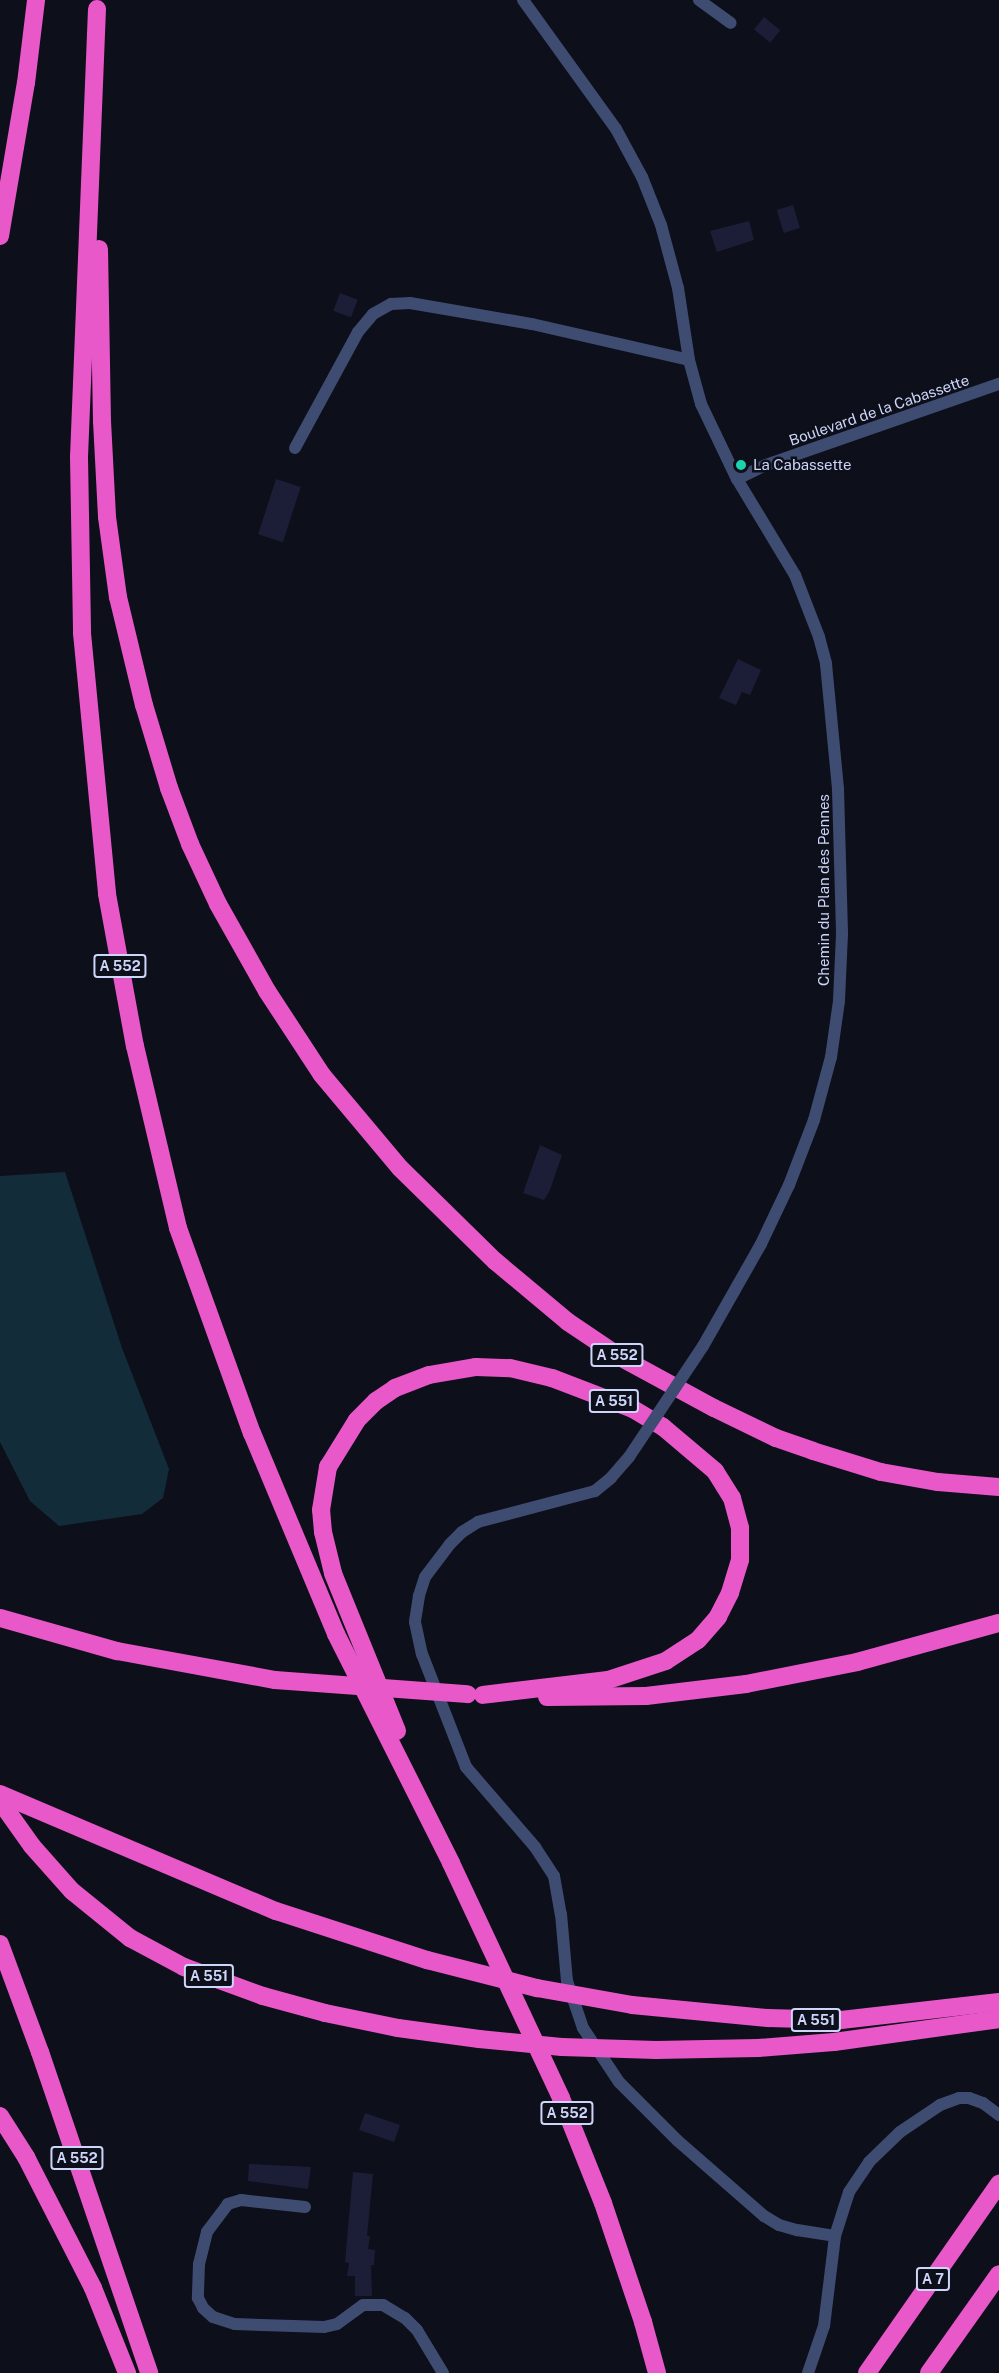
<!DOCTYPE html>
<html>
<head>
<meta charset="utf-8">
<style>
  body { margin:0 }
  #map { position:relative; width:999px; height:2373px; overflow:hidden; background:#0d0f1a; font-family:"Public Sans",sans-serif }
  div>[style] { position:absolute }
  .water>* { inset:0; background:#122d39 }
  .building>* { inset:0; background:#1c1e38; transform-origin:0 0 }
  .street>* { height:12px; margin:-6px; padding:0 6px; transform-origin:6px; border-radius:6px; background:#3e4c72 }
  .highway>* { height:18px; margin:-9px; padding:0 9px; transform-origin:9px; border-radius:9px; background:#e858c8 }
  .street-bridge>* { height:12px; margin:-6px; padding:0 6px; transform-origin:6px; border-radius:6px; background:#3e4c72 }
  .highway-bridge>* { height:18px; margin:-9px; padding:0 9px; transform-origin:9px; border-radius:9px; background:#e858c8 }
  .dots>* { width:16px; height:16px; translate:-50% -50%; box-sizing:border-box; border:3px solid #0d0f1a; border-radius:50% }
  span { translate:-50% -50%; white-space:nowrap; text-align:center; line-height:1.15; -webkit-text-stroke:5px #0d0f1a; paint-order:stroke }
  .shield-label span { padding:2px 4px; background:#0d0f1a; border:2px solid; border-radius:4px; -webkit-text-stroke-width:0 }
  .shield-label { font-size:14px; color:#cdd5f8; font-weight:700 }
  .street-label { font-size:15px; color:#cdd5f8 }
  .poi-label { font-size:15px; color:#cdd5f8 }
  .left { translate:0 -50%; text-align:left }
</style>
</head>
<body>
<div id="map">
  <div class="water">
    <div style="clip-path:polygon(65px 1172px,122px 1348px,169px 1469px,163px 1498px,142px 1514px,59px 1526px,30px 1501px,0 1442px,0 1176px)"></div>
  </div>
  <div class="building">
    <div style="left:764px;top:17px;width:21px;height:16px;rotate:39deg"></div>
    <div style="left:793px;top:205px;width:24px;height:17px;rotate:73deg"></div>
    <div style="clip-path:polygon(749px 221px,754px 240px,717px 252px,710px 231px)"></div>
    <div style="left:340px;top:293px;width:19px;height:19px;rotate:21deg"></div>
    <div style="left:276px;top:479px;width:26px;height:58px;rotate:18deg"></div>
    <div style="clip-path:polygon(738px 659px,761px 670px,750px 695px,742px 692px,736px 705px,719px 698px)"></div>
    <div style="clip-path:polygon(540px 1145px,562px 1155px,550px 1190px,544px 1200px,523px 1193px)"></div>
    <div style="left:365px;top:2113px;width:37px;height:18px;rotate:19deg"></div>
    <div style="clip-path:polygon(249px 2164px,311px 2167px,308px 2189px,248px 2181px)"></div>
    <div style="clip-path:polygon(353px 2172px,373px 2174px,367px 2236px,370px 2236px,368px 2249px,375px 2250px,374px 2265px,371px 2265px,372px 2296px,355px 2296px,355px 2276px,347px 2276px,349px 2263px,345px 2262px)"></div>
  </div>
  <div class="street">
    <div style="left:523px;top:0;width:159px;rotate:54.2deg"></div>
    <div style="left:616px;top:129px;width:55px;rotate:61.6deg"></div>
    <div style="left:642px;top:177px;width:52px;rotate:68.4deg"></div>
    <div style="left:661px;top:225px;width:65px;rotate:74.9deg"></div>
    <div style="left:678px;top:288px;width:73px;rotate:81.3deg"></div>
    <div style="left:689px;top:360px;width:46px;rotate:74.7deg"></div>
    <div style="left:701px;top:404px;width:83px;rotate:64.4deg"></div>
    <div style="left:737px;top:479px;width:112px;rotate:58.9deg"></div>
    <div style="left:795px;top:575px;width:66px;rotate:68.8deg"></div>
    <div style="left:819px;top:637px;width:28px;rotate:75deg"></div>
    <div style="left:826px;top:664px;width:126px;rotate:84.5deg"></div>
    <div style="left:838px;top:789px;width:145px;rotate:88.4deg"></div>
    <div style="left:842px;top:934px;width:67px;rotate:92.6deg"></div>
    <div style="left:839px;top:1001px;width:57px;rotate:98.1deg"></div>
    <div style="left:831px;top:1057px;width:65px;rotate:105.1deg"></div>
    <div style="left:814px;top:1120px;width:70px;rotate:111deg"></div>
    <div style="left:789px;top:1185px;width:65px;rotate:115.4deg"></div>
    <div style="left:761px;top:1244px;width:117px;rotate:119.6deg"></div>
    <div style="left:699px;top:0;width:39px;rotate:36deg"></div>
    <div style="left:295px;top:448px;width:132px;rotate:-61.5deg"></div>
    <div style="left:358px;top:332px;width:23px;rotate:-50deg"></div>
    <div style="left:373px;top:314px;width:21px;rotate:-29deg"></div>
    <div style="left:391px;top:304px;width:19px;rotate:-3deg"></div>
    <div style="left:410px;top:303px;width:124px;rotate:9.8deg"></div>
    <div style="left:532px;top:324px;width:161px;rotate:12.9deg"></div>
    <div style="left:737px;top:479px;width:32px;rotate:-26deg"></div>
    <div style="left:766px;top:465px;width:247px;rotate:-19.2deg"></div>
    <div style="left:629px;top:1457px;width:28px;rotate:131deg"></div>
    <div style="left:611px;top:1478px;width:21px;rotate:141deg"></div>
    <div style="left:595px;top:1491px;width:121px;rotate:165.2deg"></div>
    <div style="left:478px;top:1522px;width:19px;rotate:148deg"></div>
    <div style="left:462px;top:1532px;width:17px;rotate:135deg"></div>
    <div style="left:450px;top:1544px;width:41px;rotate:127.1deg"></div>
    <div style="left:425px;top:1577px;width:20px;rotate:108deg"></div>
    <div style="left:419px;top:1596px;width:26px;rotate:99deg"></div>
    <div style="left:415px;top:1622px;width:33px;rotate:78deg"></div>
    <div style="left:422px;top:1654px;width:121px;rotate:68.7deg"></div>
    <div style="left:466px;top:1767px;width:106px;rotate:49.2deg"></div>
    <div style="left:535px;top:1847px;width:35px;rotate:57deg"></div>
    <div style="left:554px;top:1876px;width:39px;rotate:80deg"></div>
    <div style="left:561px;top:1914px;width:67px;rotate:84.9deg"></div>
    <div style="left:567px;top:1981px;width:50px;rotate:71.2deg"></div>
    <div style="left:583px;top:2028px;width:65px;rotate:56.3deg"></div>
    <div style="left:619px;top:2082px;width:83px;rotate:45deg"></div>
    <div style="left:678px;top:2141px;width:114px;rotate:41.1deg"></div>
    <div style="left:764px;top:2216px;width:17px;rotate:31deg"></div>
    <div style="left:779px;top:2225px;width:19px;rotate:16deg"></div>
    <div style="left:797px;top:2230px;width:38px;rotate:9deg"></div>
    <div style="left:835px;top:2236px;width:46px;rotate:-72.3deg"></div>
    <div style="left:849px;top:2192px;width:36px;rotate:-56deg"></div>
    <div style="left:869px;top:2162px;width:43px;rotate:-44.1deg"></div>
    <div style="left:900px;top:2132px;width:48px;rotate:-34deg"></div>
    <div style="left:940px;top:2105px;width:20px;rotate:-20deg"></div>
    <div style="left:959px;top:2098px;width:10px"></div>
    <div style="left:969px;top:2098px;width:15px;rotate:20deg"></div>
    <div style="left:983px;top:2103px;width:20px;rotate:37deg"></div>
    <div style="left:305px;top:2207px;width:64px;rotate:-173.8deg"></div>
    <div style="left:241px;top:2200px;width:14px;rotate:163deg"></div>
    <div style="left:228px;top:2204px;width:35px;rotate:127deg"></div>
    <div style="left:207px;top:2232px;width:33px;rotate:104deg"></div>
    <div style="left:199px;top:2264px;width:34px;rotate:92deg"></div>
    <div style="left:198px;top:2298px;width:11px;rotate:63deg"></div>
    <div style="left:203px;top:2308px;width:13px;rotate:42deg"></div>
    <div style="left:213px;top:2317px;width:23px;rotate:18deg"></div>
    <div style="left:235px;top:2324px;width:89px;rotate:1.9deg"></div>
    <div style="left:324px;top:2327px;width:13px;rotate:-13deg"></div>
    <div style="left:337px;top:2324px;width:32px;rotate:-36deg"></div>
    <div style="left:363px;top:2305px;width:20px"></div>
    <div style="left:383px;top:2305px;width:26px;rotate:31deg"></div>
    <div style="left:405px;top:2318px;width:17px;rotate:45deg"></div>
    <div style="left:417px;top:2330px;width:50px;rotate:58.8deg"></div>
    <div style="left:808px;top:2373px;width:50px;rotate:-71.2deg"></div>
    <div style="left:824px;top:2326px;width:91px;rotate:-83deg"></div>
  </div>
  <div class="highway">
    <div style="left:97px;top:9px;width:448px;rotate:92.3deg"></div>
    <div style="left:79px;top:457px;width:176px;rotate:89deg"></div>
    <div style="left:82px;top:633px;width:262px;rotate:84.5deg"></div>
    <div style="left:107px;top:894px;width:155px;rotate:79.6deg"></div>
    <div style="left:135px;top:1046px;width:187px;rotate:76.7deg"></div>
    <div style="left:178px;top:1228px;width:218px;rotate:70.2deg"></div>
    <div style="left:252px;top:1433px;width:218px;rotate:67.3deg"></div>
    <div style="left:336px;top:1634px;width:256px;rotate:63.3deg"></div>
    <div style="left:451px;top:1863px;width:259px;rotate:64.9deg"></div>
    <div style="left:561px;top:2098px;width:113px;rotate:68.2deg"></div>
    <div style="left:603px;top:2203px;width:126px;rotate:71.4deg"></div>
    <div style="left:643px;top:2322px;width:53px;rotate:74.6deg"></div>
    <div style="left:0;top:236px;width:155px;rotate:-80.4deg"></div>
    <div style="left:26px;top:83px;width:84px;rotate:-83.1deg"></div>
    <div style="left:99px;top:249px;width:172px;rotate:89deg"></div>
    <div style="left:102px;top:421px;width:96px;rotate:87deg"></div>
    <div style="left:107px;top:517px;width:81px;rotate:82.2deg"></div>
    <div style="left:118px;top:597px;width:111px;rotate:76.5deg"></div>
    <div style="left:144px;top:705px;width:87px;rotate:73.2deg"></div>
    <div style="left:169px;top:788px;width:60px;rotate:69.4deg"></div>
    <div style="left:190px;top:844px;width:66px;rotate:65deg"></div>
    <div style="left:218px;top:904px;width:100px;rotate:60.6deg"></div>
    <div style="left:267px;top:991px;width:100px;rotate:56.8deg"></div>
    <div style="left:322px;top:1075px;width:121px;rotate:50deg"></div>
    <div style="left:400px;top:1168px;width:133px;rotate:44.4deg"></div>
    <div style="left:495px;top:1261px;width:95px;rotate:39.9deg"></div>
    <div style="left:568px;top:1322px;width:63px;rotate:33.9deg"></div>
    <div style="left:620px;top:1357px;width:107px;rotate:28.5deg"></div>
    <div style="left:714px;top:1408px;width:69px;rotate:25.8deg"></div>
    <div style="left:776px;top:1438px;width:39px;rotate:19deg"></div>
    <div style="left:813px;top:1451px;width:71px;rotate:17.2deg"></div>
    <div style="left:881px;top:1472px;width:58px;rotate:10deg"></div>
    <div style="left:938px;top:1482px;width:61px;rotate:4.7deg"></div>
    <div style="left:0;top:1618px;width:122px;rotate:15.8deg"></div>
    <div style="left:117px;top:1651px;width:161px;rotate:10.4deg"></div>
    <div style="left:547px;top:1697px;width:99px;rotate:-0.6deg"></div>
    <div style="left:646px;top:1696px;width:101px;rotate:-6.8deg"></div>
    <div style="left:746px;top:1684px;width:113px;rotate:-11.2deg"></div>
    <div style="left:857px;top:1662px;width:147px;rotate:-15.4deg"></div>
    <div style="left:397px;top:1731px;width:170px;rotate:-112.1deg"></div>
    <div style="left:333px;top:1573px;width:42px;rotate:-103.7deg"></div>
    <div style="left:323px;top:1532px;width:22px;rotate:-95deg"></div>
    <div style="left:321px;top:1510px;width:44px;rotate:-80.8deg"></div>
    <div style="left:328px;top:1467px;width:55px;rotate:-58.3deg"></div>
    <div style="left:357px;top:1420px;width:27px;rotate:-45deg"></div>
    <div style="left:376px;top:1401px;width:23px;rotate:-34deg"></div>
    <div style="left:395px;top:1388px;width:36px;rotate:-21deg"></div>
    <div style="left:429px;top:1375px;width:48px;rotate:-9.7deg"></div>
    <div style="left:476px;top:1367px;width:34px;rotate:2deg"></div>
    <div style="left:510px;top:1368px;width:43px;rotate:13.4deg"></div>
    <div style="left:552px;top:1378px;width:87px;rotate:20.9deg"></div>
    <div style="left:633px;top:1409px;width:35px;rotate:31deg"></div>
    <div style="left:663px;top:1427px;width:68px;rotate:40.2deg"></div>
    <div style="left:715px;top:1471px;width:32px;rotate:58deg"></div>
    <div style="left:732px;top:1498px;width:31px;rotate:75deg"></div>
    <div style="left:740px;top:1528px;width:32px;rotate:90deg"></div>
    <div style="left:740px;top:1560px;width:34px;rotate:107deg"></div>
    <div style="left:730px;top:1593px;width:27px;rotate:117deg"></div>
    <div style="left:718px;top:1617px;width:30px;rotate:131deg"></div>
    <div style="left:698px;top:1640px;width:38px;rotate:147deg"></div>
    <div style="left:666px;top:1661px;width:61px;rotate:161.9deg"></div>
    <div style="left:608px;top:1680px;width:126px;rotate:173.2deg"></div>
    <div style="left:0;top:1794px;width:300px;rotate:23deg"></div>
    <div style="left:276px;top:1911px;width:159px;rotate:18deg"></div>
    <div style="left:0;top:1801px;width:55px;rotate:54.6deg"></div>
    <div style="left:32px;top:1846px;width:60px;rotate:48.4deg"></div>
    <div style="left:72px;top:1891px;width:75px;rotate:39deg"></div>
    <div style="left:130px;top:1938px;width:61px;rotate:28.2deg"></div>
    <div style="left:184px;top:1967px;width:84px;rotate:20.2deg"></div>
    <div style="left:263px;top:1996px;width:64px;rotate:15.3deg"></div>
    <div style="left:325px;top:2013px;width:75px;rotate:11.6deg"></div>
    <div style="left:398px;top:2028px;width:82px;rotate:7.7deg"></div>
    <div style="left:0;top:1944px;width:115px;rotate:69.7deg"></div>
    <div style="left:40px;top:2052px;width:339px;rotate:71.2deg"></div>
    <div style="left:632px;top:2005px;width:137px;rotate:5.5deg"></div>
    <div style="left:768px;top:2018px;width:73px;rotate:1.6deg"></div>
    <div style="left:841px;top:2020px;width:159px;rotate:-6.5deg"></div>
    <div style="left:656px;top:2050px;width:102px;rotate:-1.1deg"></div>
    <div style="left:758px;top:2048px;width:76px;rotate:-4.5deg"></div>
    <div style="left:834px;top:2042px;width:167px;rotate:-7.9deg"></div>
    <div style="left:0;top:2116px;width:49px;rotate:57.6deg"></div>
    <div style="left:26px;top:2157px;width:147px;rotate:62.9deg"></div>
    <div style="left:93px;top:2288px;width:92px;rotate:68.2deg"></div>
    <div style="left:867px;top:2373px;width:231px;rotate:-55.1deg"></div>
    <div style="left:929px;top:2373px;width:121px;rotate:-54.7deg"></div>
  </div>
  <div class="street-bridge">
    <div style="left:629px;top:1457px;width:133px;rotate:-56.3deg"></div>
  </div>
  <div class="highway-bridge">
    <div style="left:275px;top:1680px;width:193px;rotate:4.2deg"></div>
    <div style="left:427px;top:1960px;width:114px;rotate:14.3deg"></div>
    <div style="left:537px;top:1988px;width:97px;rotate:10.1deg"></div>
    <div style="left:479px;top:2039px;width:83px;rotate:5.5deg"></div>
    <div style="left:562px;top:2047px;width:94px;rotate:1.8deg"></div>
  </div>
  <div class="dots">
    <div style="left:741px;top:465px;background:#1dd3af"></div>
  </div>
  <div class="shield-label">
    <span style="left:120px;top:966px">A 552</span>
    <span style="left:617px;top:1355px">A 552</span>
    <span style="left:614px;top:1401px">A 551</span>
    <span style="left:209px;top:1976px">A 551</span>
    <span style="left:816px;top:2020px">A 551</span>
    <span style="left:567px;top:2113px">A 552</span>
    <span style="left:77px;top:2158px">A 552</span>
    <span style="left:933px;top:2279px">A 7</span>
  </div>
  <div class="street-label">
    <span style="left:879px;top:410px;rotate:-19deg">Boulevard de la Cabassette</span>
    <span style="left:824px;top:890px;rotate:-90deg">Chemin du Plan des Pennes</span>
  </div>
  <div class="poi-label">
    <span class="left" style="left:753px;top:465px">La Cabassette</span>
  </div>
</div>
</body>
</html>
